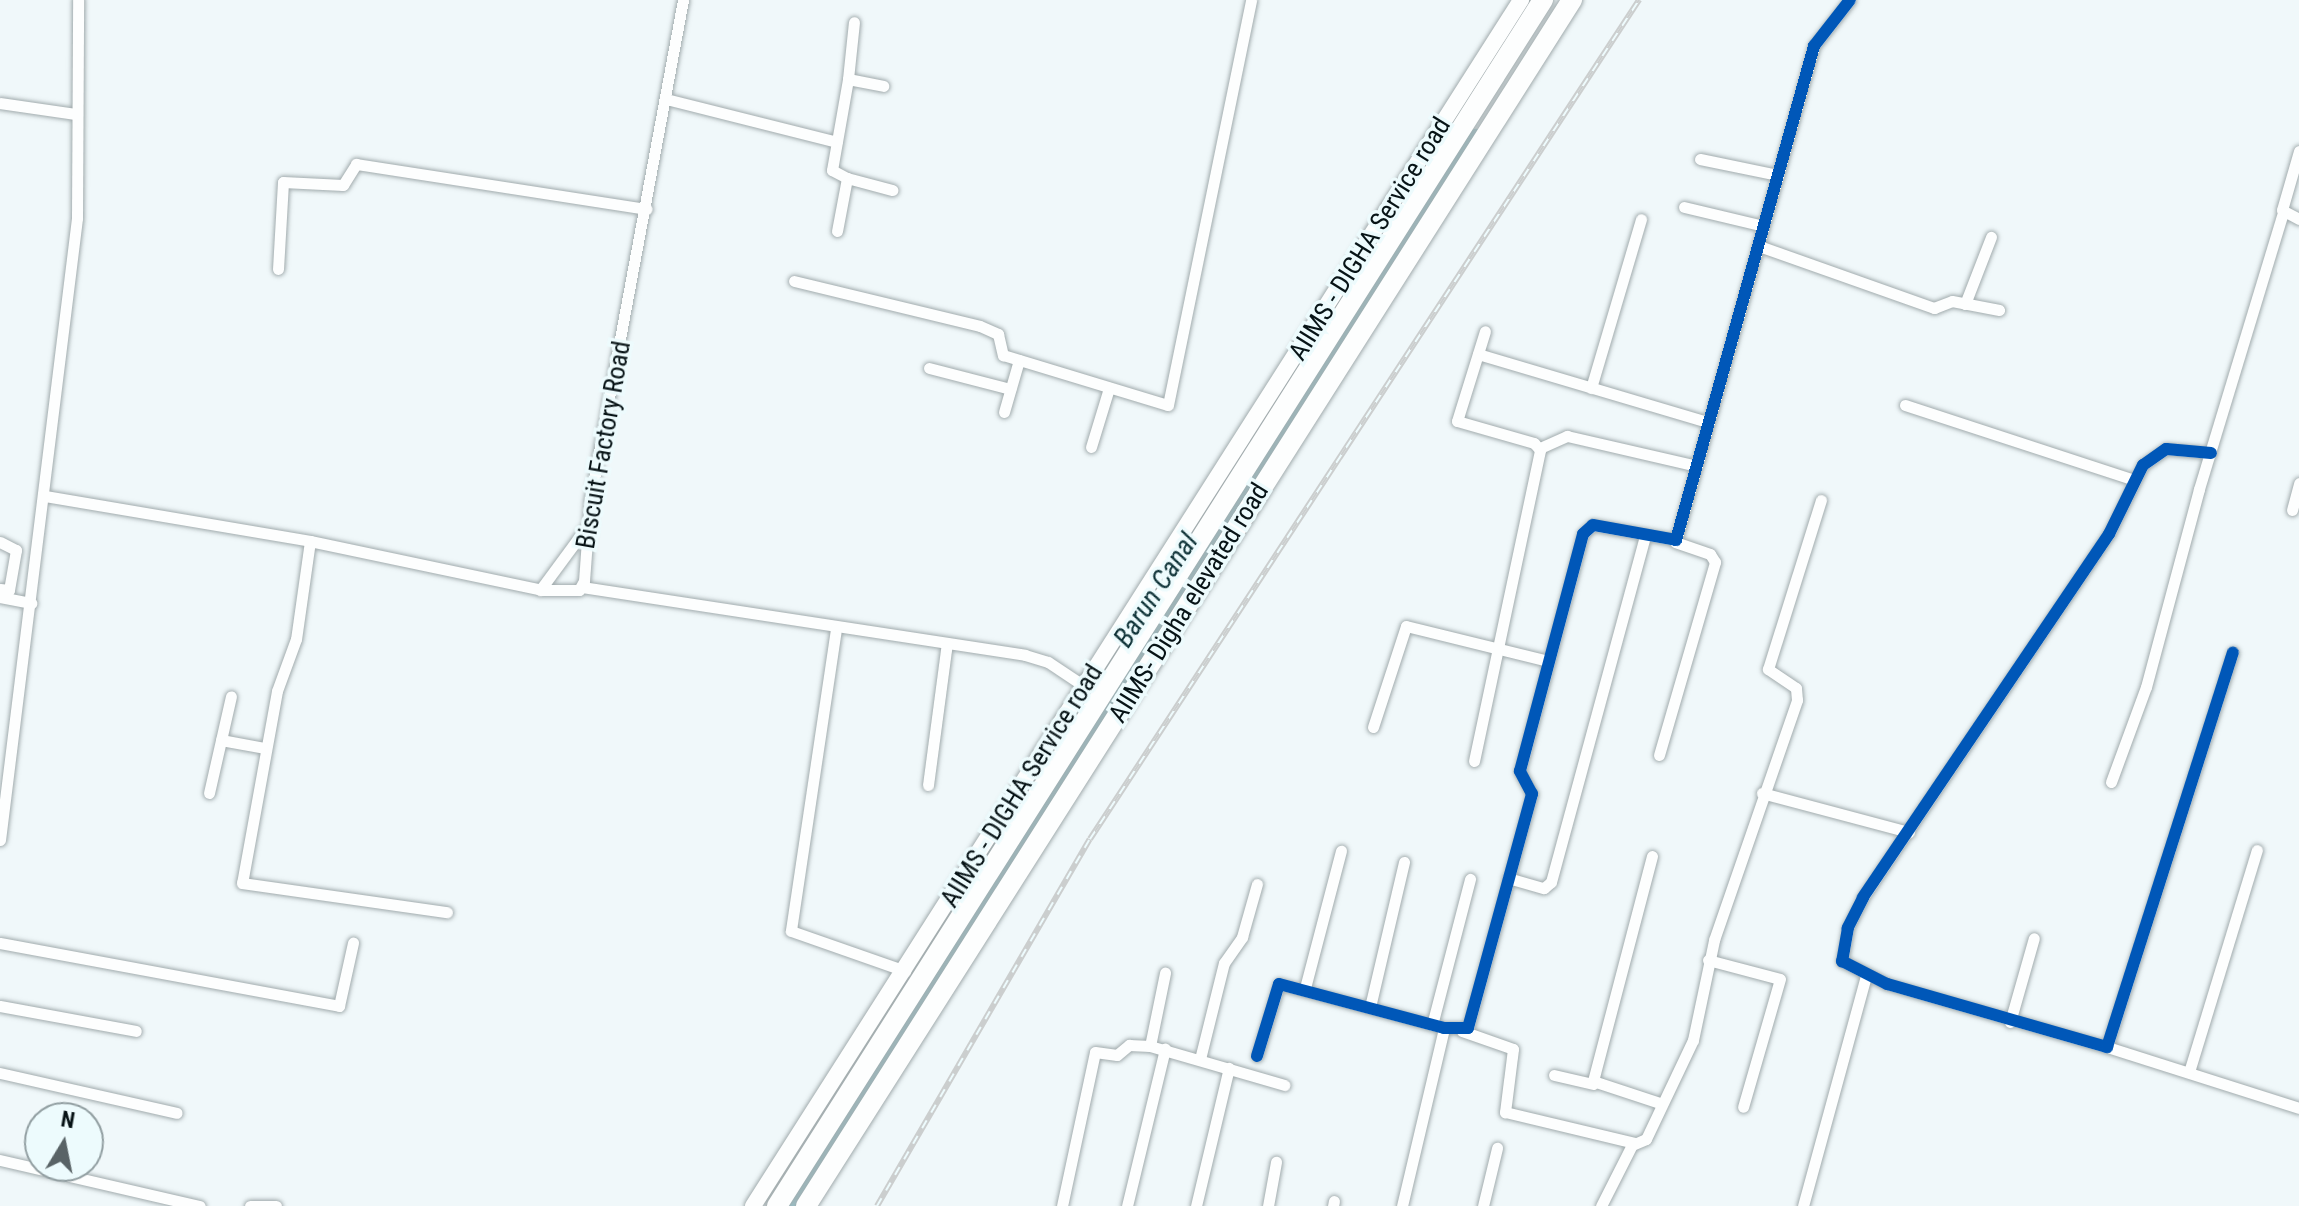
<!DOCTYPE html>
<html>
<head>
<meta charset="utf-8">
<style>
  body { margin:0 }
  #map { position:relative; width:2299px; height:1206px; overflow:hidden; background:#f0f8fa; font-family:"Roboto Condensed",sans-serif }
  div>[style] { position:absolute }
  .canal>* { height:11px; margin:-5.5px; padding:0 5.5px; transform-origin:5.5px; border-radius:5.5px; background:#94c8d1 }
  .roads { filter:drop-shadow(0 0 2px #a1abad) drop-shadow(0 0 2px #a1abad) }
  .street>* { height:11px; margin:-5.5px; padding:0 5.5px; transform-origin:5.5px; border-radius:5.5px; background:#fdfefe }
  .secondary>* { height:16px; margin:-8px; padding:0 8px; transform-origin:8px; border-radius:8px; background:#fdfefe }
  .highway>* { height:20px; margin:-10px; padding:0 10px; transform-origin:10px; border-radius:10px; background:#fdfefe }
  .rail>* { height:6px; margin-top:-3px; transform-origin:0; background:repeating-linear-gradient(90deg,#edfbfd 0 9px,#cbcece 0 18px); box-sizing:border-box; border-block:2px solid #cbcece }
  .cycleway>* { height:12px; margin:-6px; padding:0 6px; transform-origin:6px; border-radius:6px; background:#0057b8 }
  span { translate:-50% -50%; white-space:nowrap; text-align:center; line-height:1.15; -webkit-text-stroke:7px #edfbfd; paint-order:stroke }
  .street-label { font-size:26px; color:#071316 }
  .water-label { font-size:28px; color:#0f3338; font-style:italic }
  .north { position:absolute; left:24px; top:1102px; width:80px; height:80px; box-sizing:border-box; background:#edfbfd; border:2px solid #919ea1; border-radius:50%; rotate:10deg; font-size:22px; font-weight:700; line-height:32px; text-align:center; color:#071316 }
  .north::after { content:''; display:block; margin:auto; width:28px; height:36px; background:#596366; clip-path:polygon(50% 0,100% 100%,50% 72%,0 100%) }
</style>
</head>
<body>
<div id="map">
  <div class="canal">
    <div style="left:791px;top:1206px;width:1272px;rotate:-57.46deg"></div>
  </div>
  <div class="roads">
    <div class="street">
      <div style="left:848px;top:79px;width:57px;rotate:-84deg"></div>
      <div style="left:666px;top:99px;width:176px;rotate:14.1deg"></div>
      <div style="left:0;top:103px;width:76px;rotate:8.3deg"></div>
      <div style="left:2299px;top:151px;width:61px;rotate:106.1deg"></div>
      <div style="left:2282px;top:210px;width:19px;rotate:28deg"></div>
      <div style="left:1700px;top:159px;width:80px;rotate:11.6deg"></div>
      <div style="left:847px;top:178px;width:47px;rotate:14.9deg"></div>
      <div style="left:1684px;top:207px;width:82px;rotate:13.4deg"></div>
      <div style="left:837px;top:231px;width:54px;rotate:-79.3deg"></div>
      <div style="left:847px;top:178px;width:17px;rotate:-152deg"></div>
      <div style="left:832px;top:170px;width:92px;rotate:-80deg"></div>
      <div style="left:848px;top:79px;width:36px;rotate:11deg"></div>
      <div style="left:1759px;top:246px;width:186px;rotate:19.5deg"></div>
      <div style="left:1934px;top:308px;width:19px;rotate:-21deg"></div>
      <div style="left:1952px;top:301px;width:48px;rotate:10.8deg"></div>
      <div style="left:278px;top:269px;width:87px;rotate:-86.7deg"></div>
      <div style="left:283px;top:182px;width:60px;rotate:2.9deg"></div>
      <div style="left:343px;top:185px;width:25px;rotate:-58deg"></div>
      <div style="left:356px;top:164px;width:294px;rotate:8.8deg"></div>
      <div style="left:794px;top:281px;width:191px;rotate:13.6deg"></div>
      <div style="left:980px;top:326px;width:20px;rotate:24deg"></div>
      <div style="left:998px;top:334px;width:22px;rotate:77deg"></div>
      <div style="left:1003px;top:355px;width:172px;rotate:16.9deg"></div>
      <div style="left:1168px;top:405px;width:413px;rotate:-78.4deg"></div>
      <div style="left:1965px;top:304px;width:72px;rotate:-68.8deg"></div>
      <div style="left:1478px;top:354px;width:240px;rotate:16.5deg"></div>
      <div style="left:929px;top:368px;width:84px;rotate:14.5deg"></div>
      <div style="left:1591px;top:388px;width:176px;rotate:-73.5deg"></div>
      <div style="left:1905px;top:405px;width:241px;rotate:18.1deg"></div>
      <div style="left:1004px;top:412px;width:54px;rotate:-73.9deg"></div>
      <div style="left:1091px;top:447px;width:62px;rotate:-73deg"></div>
      <div style="left:1540px;top:448px;width:30px;rotate:-24deg"></div>
      <div style="left:1567px;top:436px;width:133px;rotate:13deg"></div>
      <div style="left:2211px;top:453px;width:45px;rotate:-174.9deg"></div>
      <div style="left:2166px;top:449px;width:28px;rotate:145deg"></div>
      <div style="left:2143px;top:465px;width:77px;rotate:116.2deg"></div>
      <div style="left:2109px;top:534px;width:439px;rotate:124.1deg"></div>
      <div style="left:1863px;top:898px;width:34px;rotate:117deg"></div>
      <div style="left:1848px;top:928px;width:34px;rotate:100deg"></div>
      <div style="left:1842px;top:961px;width:51px;rotate:27.1deg"></div>
      <div style="left:1887px;top:984px;width:229px;rotate:16deg"></div>
      <div style="left:2107px;top:1047px;width:414px;rotate:-72.3deg"></div>
      <div style="left:45px;top:496px;width:269px;rotate:9.6deg"></div>
      <div style="left:310px;top:541px;width:237px;rotate:11.9deg"></div>
      <div style="left:542px;top:590px;width:37px"></div>
      <div style="left:579px;top:590px;width:10px;rotate:-61deg"></div>
      <div style="left:584px;top:581px;width:81px;rotate:-85.8deg"></div>
      <div style="left:590px;top:500px;width:509px;rotate:-79.46deg"></div>
      <div style="left:2292px;top:510px;width:28px;rotate:-75deg"></div>
      <div style="left:310px;top:541px;width:99px;rotate:98.1deg"></div>
      <div style="left:296px;top:639px;width:55px;rotate:110.1deg"></div>
      <div style="left:277px;top:691px;width:195px;rotate:100.3deg"></div>
      <div style="left:242px;top:883px;width:207px;rotate:8.1deg"></div>
      <div style="left:0;top:542px;width:18px;rotate:27deg"></div>
      <div style="left:16px;top:550px;width:41px;rotate:99.9deg"></div>
      <div style="left:9px;top:590px;width:9px;rotate:-174deg"></div>
      <div style="left:582px;top:587px;width:448px;rotate:8.7deg"></div>
      <div style="left:1025px;top:655px;width:24px;rotate:17deg"></div>
      <div style="left:1048px;top:662px;width:43px;rotate:33.7deg"></div>
      <div style="left:540px;top:590px;width:76px;rotate:-53.6deg"></div>
      <div style="left:0;top:597px;width:32px;rotate:11deg"></div>
      <div style="left:836px;top:629px;width:305px;rotate:98.5deg"></div>
      <div style="left:791px;top:931px;width:121px;rotate:19.3deg"></div>
      <div style="left:1373px;top:727px;width:106px;rotate:-71.9deg"></div>
      <div style="left:1406px;top:626px;width:147px;rotate:13.8deg"></div>
      <div style="left:221px;top:740px;width:45px;rotate:10.3deg"></div>
      <div style="left:1659px;top:755px;width:201px;rotate:-73.8deg"></div>
      <div style="left:1715px;top:562px;width:9px;rotate:-122deg"></div>
      <div style="left:1710px;top:554px;width:37px;rotate:-161deg"></div>
      <div style="left:1474px;top:761px;width:318px;rotate:-78deg"></div>
      <div style="left:1540px;top:450px;width:9px;rotate:-131deg"></div>
      <div style="left:1534px;top:443px;width:80px;rotate:-164.1deg"></div>
      <div style="left:1457px;top:421px;width:94px;rotate:-72.7deg"></div>
      <div style="left:2111px;top:782px;width:101px;rotate:-69.8deg"></div>
      <div style="left:2146px;top:687px;width:205px;rotate:-75deg"></div>
      <div style="left:2199px;top:489px;width:289px;rotate:-73.1deg"></div>
      <div style="left:928px;top:785px;width:143px;rotate:-82.4deg"></div>
      <div style="left:209px;top:793px;width:99px;rotate:-77.2deg"></div>
      <div style="left:1762px;top:793px;width:152px;rotate:14.9deg"></div>
      <div style="left:0;top:840px;width:627px;rotate:-82.94deg"></div>
      <div style="left:77px;top:218px;width:218px;rotate:-89.7deg"></div>
      <div style="left:1652px;top:856px;width:233px;rotate:104.7deg"></div>
      <div style="left:1593px;top:1081px;width:71px;rotate:18.2deg"></div>
      <div style="left:1508px;top:878px;width:37px;rotate:16deg"></div>
      <div style="left:1544px;top:888px;width:9px;rotate:-41deg"></div>
      <div style="left:1551px;top:882px;width:358px;rotate:-74.8deg"></div>
      <div style="left:0;top:943px;width:345px;rotate:10.5deg"></div>
      <div style="left:339px;top:1006px;width:65px;rotate:-77.5deg"></div>
      <div style="left:1708px;top:960px;width:74px;rotate:14.8deg"></div>
      <div style="left:1780px;top:979px;width:133px;rotate:106.1deg"></div>
      <div style="left:1305px;top:988px;width:142px;rotate:-75.3deg"></div>
      <div style="left:0;top:1006px;width:138px;rotate:10.4deg"></div>
      <div style="left:1370px;top:1007px;width:149px;rotate:-76.8deg"></div>
      <div style="left:2010px;top:1022px;width:87px;rotate:-74.1deg"></div>
      <div style="left:1432px;top:1025px;width:151px;rotate:-75.4deg"></div>
      <div style="left:1462px;top:1031px;width:54px;rotate:19.4deg"></div>
      <div style="left:1513px;top:1049px;width:64px;rotate:97.2deg"></div>
      <div style="left:1505px;top:1112px;width:134px;rotate:13.4deg"></div>
      <div style="left:1150px;top:1046px;width:75px;rotate:-78.4deg"></div>
      <div style="left:2107px;top:1047px;width:201px;rotate:17.6deg"></div>
      <div style="left:1257px;top:1056px;width:75px;rotate:-73deg"></div>
      <div style="left:1279px;top:984px;width:171px;rotate:14.9deg"></div>
      <div style="left:1444px;top:1028px;width:24px"></div>
      <div style="left:1468px;top:1028px;width:243px;rotate:-74.7deg"></div>
      <div style="left:1532px;top:794px;width:26px;rotate:-118deg"></div>
      <div style="left:1520px;top:771px;width:245px;rotate:-75.1deg"></div>
      <div style="left:1583px;top:534px;width:13px;rotate:-42deg"></div>
      <div style="left:1593px;top:525px;width:84px;rotate:10.2deg"></div>
      <div style="left:1676px;top:540px;width:513px;rotate:-74.39deg"></div>
      <div style="left:1814px;top:46px;width:58px;rotate:-52deg"></div>
      <div style="left:1200px;top:1059px;width:99px;rotate:-76deg"></div>
      <div style="left:1224px;top:963px;width:32px;rotate:-55deg"></div>
      <div style="left:1242px;top:937px;width:55px;rotate:-74.2deg"></div>
      <div style="left:2189px;top:1072px;width:232px;rotate:-73deg"></div>
      <div style="left:0;top:1073px;width:181px;rotate:12.7deg"></div>
      <div style="left:1554px;top:1075px;width:40px;rotate:13deg"></div>
      <div style="left:0;top:1160px;width:205px;rotate:13deg"></div>
      <div style="left:250px;top:1206px;width:26px"></div>
      <div style="left:1062px;top:1206px;width:157px;rotate:-77.9deg"></div>
      <div style="left:1095px;top:1052px;width:22px;rotate:8deg"></div>
      <div style="left:1117px;top:1055px;width:16px;rotate:-40deg"></div>
      <div style="left:1129px;top:1045px;width:21px;rotate:3deg"></div>
      <div style="left:1150px;top:1046px;width:140px;rotate:16.2deg"></div>
      <div style="left:1127px;top:1206px;width:162px;rotate:-76.4deg"></div>
      <div style="left:1196px;top:1206px;width:142px;rotate:-76.6deg"></div>
      <div style="left:1268px;top:1206px;width:45px;rotate:-79.7deg"></div>
      <div style="left:1333px;top:1206px;width:5px;rotate:-79deg"></div>
      <div style="left:1402px;top:1206px;width:183px;rotate:-76.7deg"></div>
      <div style="left:1483px;top:1206px;width:60px;rotate:-76.4deg"></div>
      <div style="left:1601px;top:1206px;width:68px;rotate:-63.1deg"></div>
      <div style="left:1632px;top:1145px;width:15px;rotate:-23deg"></div>
      <div style="left:1646px;top:1139px;width:110px;rotate:-64.6deg"></div>
      <div style="left:1693px;top:1040px;width:102px;rotate:-78.1deg"></div>
      <div style="left:1714px;top:940px;width:254px;rotate:-70.9deg"></div>
      <div style="left:1797px;top:700px;width:12px;rotate:-95deg"></div>
      <div style="left:1796px;top:688px;width:34px;rotate:-146deg"></div>
      <div style="left:1768px;top:669px;width:177px;rotate:-72.6deg"></div>
      <div style="left:1803px;top:1206px;width:239px;rotate:-74.7deg"></div>
    </div>
    <div class="secondary">
      <div style="left:753px;top:1206px;width:1430px;rotate:-57.51deg"></div>
    </div>
    <div class="highway">
      <div style="left:777px;top:1206px;width:1429px;rotate:-57.58deg"></div>
      <div style="left:806px;top:1206px;width:1429px;rotate:-57.58deg"></div>
    </div>
  </div>
  <div class="rail">
    <div style="left:877px;top:1206px;width:424px;rotate:-59.9deg"></div>
    <div style="left:1090px;top:839px;width:1003px;rotate:-56.8deg"></div>
  </div>
  <div class="cycleway">
    <div style="left:2211px;top:453px;width:45px;rotate:-174.9deg"></div>
    <div style="left:2166px;top:449px;width:28px;rotate:145deg"></div>
    <div style="left:2143px;top:465px;width:77px;rotate:116.2deg"></div>
    <div style="left:2109px;top:534px;width:439px;rotate:124.1deg"></div>
    <div style="left:1863px;top:898px;width:34px;rotate:117deg"></div>
    <div style="left:1848px;top:928px;width:34px;rotate:100deg"></div>
    <div style="left:1842px;top:961px;width:51px;rotate:27.1deg"></div>
    <div style="left:1887px;top:984px;width:229px;rotate:16deg"></div>
    <div style="left:2107px;top:1047px;width:414px;rotate:-72.3deg"></div>
    <div style="left:1257px;top:1056px;width:75px;rotate:-73deg"></div>
    <div style="left:1279px;top:984px;width:171px;rotate:14.9deg"></div>
    <div style="left:1444px;top:1028px;width:24px"></div>
    <div style="left:1468px;top:1028px;width:243px;rotate:-74.7deg"></div>
    <div style="left:1532px;top:794px;width:26px;rotate:-118deg"></div>
    <div style="left:1520px;top:771px;width:245px;rotate:-75.1deg"></div>
    <div style="left:1583px;top:534px;width:13px;rotate:-42deg"></div>
    <div style="left:1593px;top:525px;width:84px;rotate:10.2deg"></div>
    <div style="left:1676px;top:540px;width:513px;rotate:-74.39deg"></div>
    <div style="left:1814px;top:46px;width:58px;rotate:-52deg"></div>
  </div>
  <div class="street-label">
    <span style="left:1370px;top:239px;rotate:-58deg">AIIMS - DIGHA Service road</span>
    <span style="left:604px;top:445px;rotate:-80deg">Biscuit Factory Road</span>
    <span style="left:1189px;top:603px;rotate:-58deg">AIIMS- Digha elevated road</span>
    <span style="left:1022px;top:786px;rotate:-58deg">AIIMS - DIGHA Service road</span>
  </div>
  <div class="water-label">
    <span style="left:1156px;top:590px;rotate:-57deg">Barun Canal</span>
  </div>
  <div class="north">N</div>
</div>
</body>
</html>
